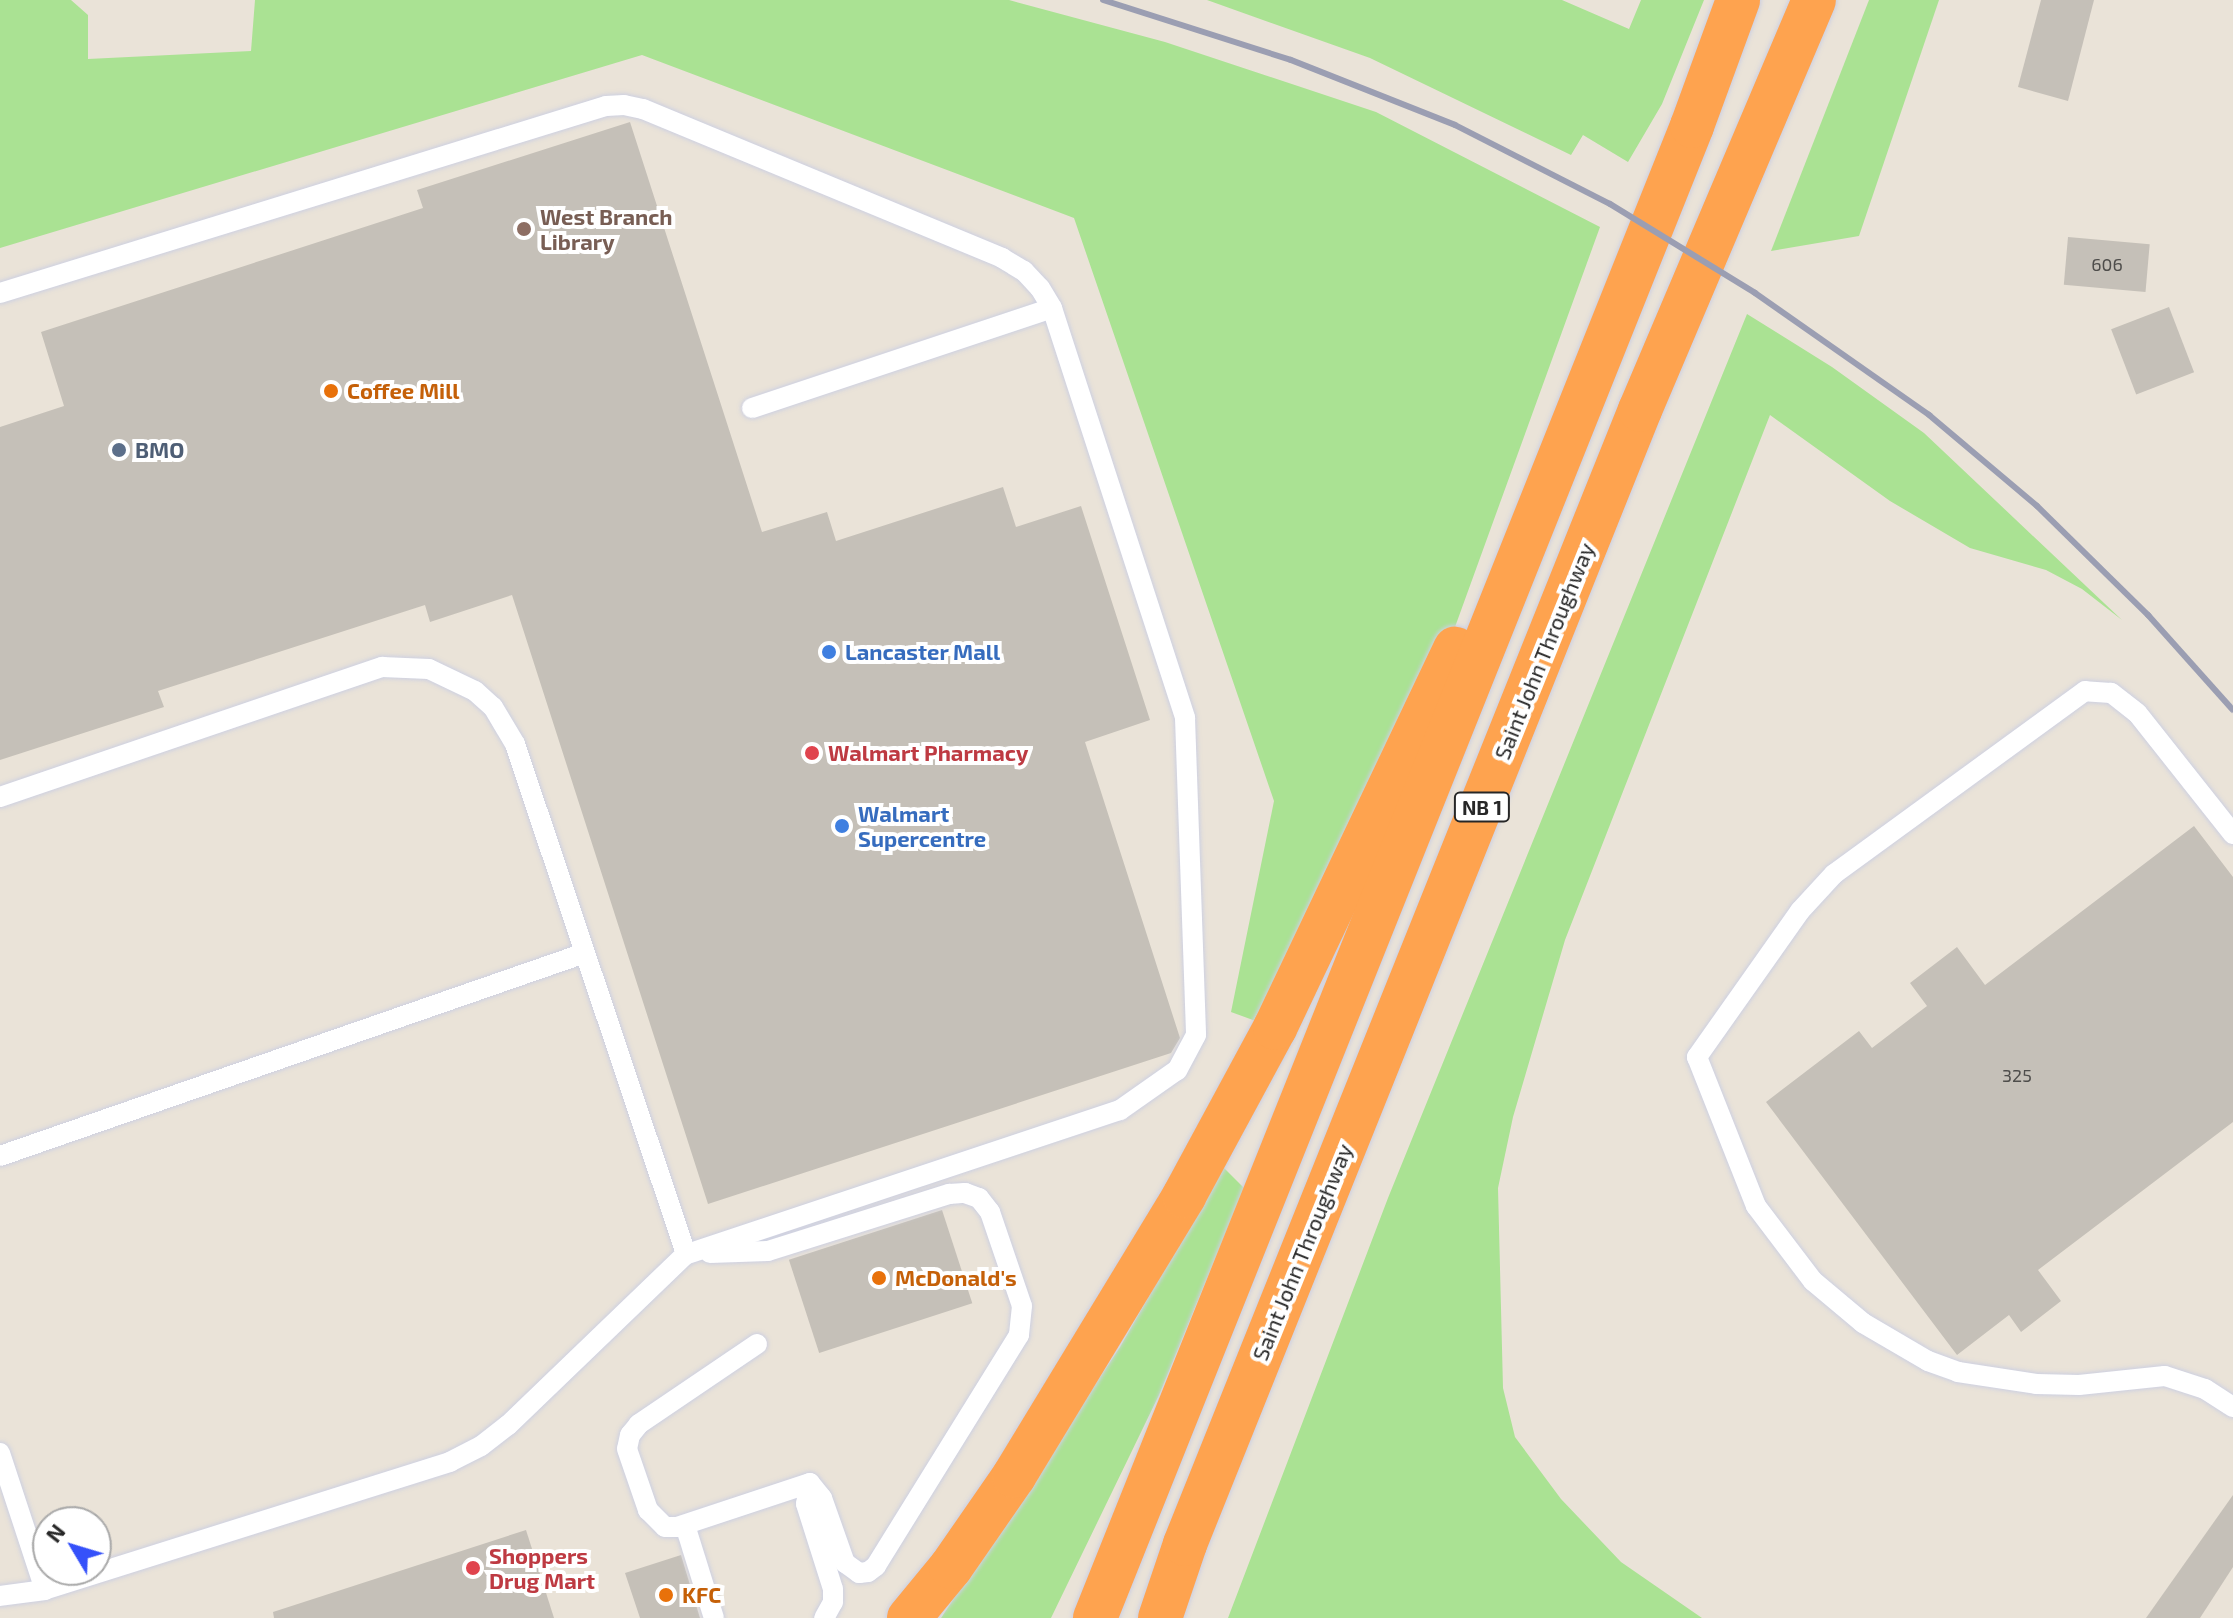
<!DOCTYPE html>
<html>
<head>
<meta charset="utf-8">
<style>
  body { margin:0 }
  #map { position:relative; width:2233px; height:1618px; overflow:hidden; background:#eae3d8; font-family:"Exo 2",sans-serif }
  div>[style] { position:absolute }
  .green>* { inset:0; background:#aae293 }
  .building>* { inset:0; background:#c5c0b8; transform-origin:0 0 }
  .roads { filter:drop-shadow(0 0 2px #cdd0e1) drop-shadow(0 0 2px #cdd0e1) }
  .service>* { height:20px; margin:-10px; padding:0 10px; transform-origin:10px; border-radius:10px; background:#fff }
  .motorway>* { height:44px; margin:-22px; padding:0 22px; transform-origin:22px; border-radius:22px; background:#fea34f }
  .rail>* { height:6px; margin:-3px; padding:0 3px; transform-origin:3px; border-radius:3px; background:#9b9eb2 }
  .dots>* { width:22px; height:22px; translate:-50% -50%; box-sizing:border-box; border:4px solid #fff; border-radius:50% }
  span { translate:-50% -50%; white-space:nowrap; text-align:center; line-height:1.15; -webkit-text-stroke:8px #fff; paint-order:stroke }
  .number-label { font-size:18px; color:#4e4d4b }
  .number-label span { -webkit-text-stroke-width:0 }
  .shield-label span { padding:2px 6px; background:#fff; border:2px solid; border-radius:6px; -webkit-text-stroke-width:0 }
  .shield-label { font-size:20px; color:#272727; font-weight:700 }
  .education-label { font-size:22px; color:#785e54; font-weight:700 }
  .left { translate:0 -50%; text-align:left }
  .food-label { font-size:22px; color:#c56008; font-weight:700 }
  .service-label { font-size:22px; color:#4e5e75; font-weight:700 }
  .street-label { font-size:22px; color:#272727 }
  .shop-label { font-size:22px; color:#366cbe; font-weight:700 }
  .health-label { font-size:22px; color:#be3a42; font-weight:700 }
  .north { position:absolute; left:32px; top:1506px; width:80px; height:80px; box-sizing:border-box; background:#fff; border:2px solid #a9a9a9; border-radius:50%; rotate:308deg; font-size:22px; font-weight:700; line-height:32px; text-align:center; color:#272727 }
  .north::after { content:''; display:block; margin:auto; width:28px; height:36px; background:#3551fa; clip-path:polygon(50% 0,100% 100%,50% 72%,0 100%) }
</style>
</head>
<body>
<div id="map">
  <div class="green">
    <div style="clip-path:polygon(0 0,71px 0,88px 15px,88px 59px,251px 51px,255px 0,1009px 0,1165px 42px,1376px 112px,1600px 227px,1426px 707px,1275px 1028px,1231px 1012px,1274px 801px,1074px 218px,642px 55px,0 248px)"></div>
    <div style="clip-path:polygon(1207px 0,1562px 0,1629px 29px,1641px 0,1704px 0,1662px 104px,1628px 162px,1583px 135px,1571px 155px,1370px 58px)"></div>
    <div style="clip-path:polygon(1869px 0,1939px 0,1859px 236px,1771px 251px)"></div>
    <div style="clip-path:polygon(1747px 314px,1832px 367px,1924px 433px,2122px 620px,2082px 589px,2046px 570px,1970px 548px,1890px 501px,1770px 415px,1565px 940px,1513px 1117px,1498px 1188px,1503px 1388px,1515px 1437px,1561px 1499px,1621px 1562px,1702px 1618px,1228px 1618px,1388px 1198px)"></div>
    <div style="clip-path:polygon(1223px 1167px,1244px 1188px,1160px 1393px,1051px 1618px,941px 1618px,1120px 1347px)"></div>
  </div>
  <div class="building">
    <div style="clip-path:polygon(2041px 0,2094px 0,2068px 101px,2018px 87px)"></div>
    <div style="clip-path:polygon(630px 122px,762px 532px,827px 512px,836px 541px,1003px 487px,1016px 527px,1081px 506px,1150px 720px,1085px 742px,1180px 1038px,1171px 1053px,708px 1204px,512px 595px,430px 622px,425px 605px,158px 691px,164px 707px,0 760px,0 427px,64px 406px,41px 332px,423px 208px,417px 190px)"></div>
    <div style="left:2068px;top:237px;width:82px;height:48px;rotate:5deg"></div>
    <div style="left:2169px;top:307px;width:70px;height:62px;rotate:69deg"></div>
    <div style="clip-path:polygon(2194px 826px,2233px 877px,2233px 1122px,2038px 1270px,2061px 1301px,2021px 1332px,2009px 1315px,1957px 1355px,1766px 1102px,1859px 1031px,1872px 1048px,1927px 1006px,1910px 983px,1957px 947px,1985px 985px)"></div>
    <div style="left:942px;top:1210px;width:98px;height:161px;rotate:72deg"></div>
    <div style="clip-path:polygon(2233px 1495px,2233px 1567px,2200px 1618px,2146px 1618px)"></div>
    <div style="clip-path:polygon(526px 1530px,554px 1618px,274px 1618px,273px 1612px)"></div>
    <div style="clip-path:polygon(681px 1555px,700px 1618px,640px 1618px,625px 1573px)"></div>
  </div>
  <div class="roads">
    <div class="service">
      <div style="left:0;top:293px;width:634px;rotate:-17.15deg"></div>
      <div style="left:606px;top:106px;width:18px;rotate:-3deg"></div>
      <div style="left:624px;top:105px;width:19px;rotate:12deg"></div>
      <div style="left:643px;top:109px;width:389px;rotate:22.5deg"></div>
      <div style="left:1002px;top:258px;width:26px;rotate:31deg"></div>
      <div style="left:1024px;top:271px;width:23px;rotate:47deg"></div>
      <div style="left:1040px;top:288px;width:23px;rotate:59deg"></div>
      <div style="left:1052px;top:308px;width:431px;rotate:72deg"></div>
      <div style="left:1185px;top:718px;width:317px;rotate:88deg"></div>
      <div style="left:1196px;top:1035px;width:40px;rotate:118deg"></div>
      <div style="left:1177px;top:1070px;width:70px;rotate:144.9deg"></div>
      <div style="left:1120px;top:1110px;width:457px;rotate:161.6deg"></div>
      <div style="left:686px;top:1254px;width:247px;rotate:136.1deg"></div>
      <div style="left:508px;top:1425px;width:34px;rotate:142deg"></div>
      <div style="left:481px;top:1446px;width:35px;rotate:153deg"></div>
      <div style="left:450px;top:1462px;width:425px;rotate:162.5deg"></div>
      <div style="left:45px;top:1590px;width:45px;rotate:172.4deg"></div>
      <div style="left:752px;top:408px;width:316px;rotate:-18.4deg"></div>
      <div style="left:0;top:797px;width:404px;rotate:-18.8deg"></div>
      <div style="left:382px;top:667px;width:47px;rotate:2.4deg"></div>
      <div style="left:429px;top:669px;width:51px;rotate:25.6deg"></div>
      <div style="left:475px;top:691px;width:24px;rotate:42deg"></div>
      <div style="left:493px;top:707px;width:43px;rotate:59.3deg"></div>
      <div style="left:515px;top:744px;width:538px;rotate:71.46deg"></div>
      <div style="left:2233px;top:834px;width:154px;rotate:-128.4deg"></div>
      <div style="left:2137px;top:713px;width:33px;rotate:-142deg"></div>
      <div style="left:2111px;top:693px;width:26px;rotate:-176deg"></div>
      <div style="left:2085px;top:691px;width:311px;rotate:143.9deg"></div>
      <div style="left:1834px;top:874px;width:50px;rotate:132.6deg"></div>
      <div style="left:1800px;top:911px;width:179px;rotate:125.2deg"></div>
      <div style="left:1697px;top:1057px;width:160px;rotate:68.4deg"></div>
      <div style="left:1756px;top:1206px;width:94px;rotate:52.8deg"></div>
      <div style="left:1813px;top:1281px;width:65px;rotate:40deg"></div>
      <div style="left:1863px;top:1323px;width:75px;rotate:30.3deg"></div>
      <div style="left:1928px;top:1361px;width:32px;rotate:20deg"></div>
      <div style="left:1958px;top:1372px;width:79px;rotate:8.7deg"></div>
      <div style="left:2036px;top:1384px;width:43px;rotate:1.3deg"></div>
      <div style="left:2079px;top:1385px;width:86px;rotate:-6deg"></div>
      <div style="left:2165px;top:1376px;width:42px;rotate:18deg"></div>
      <div style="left:2205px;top:1389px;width:33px;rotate:33deg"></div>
      <div style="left:0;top:1156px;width:619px;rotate:-19.14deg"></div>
      <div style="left:710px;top:1253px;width:58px;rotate:-2deg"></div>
      <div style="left:768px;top:1251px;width:190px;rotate:-17.5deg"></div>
      <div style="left:949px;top:1194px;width:16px;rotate:-4deg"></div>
      <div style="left:965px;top:1193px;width:15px;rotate:20deg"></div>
      <div style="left:979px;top:1198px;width:18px;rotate:52deg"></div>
      <div style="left:990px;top:1212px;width:99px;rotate:71.2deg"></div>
      <div style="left:1022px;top:1306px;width:29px;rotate:96deg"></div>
      <div style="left:1019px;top:1335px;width:272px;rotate:121.8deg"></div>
      <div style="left:876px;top:1566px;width:10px;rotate:143deg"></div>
      <div style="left:868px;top:1572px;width:9px;rotate:174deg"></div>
      <div style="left:859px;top:1573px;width:17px;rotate:-144deg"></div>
      <div style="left:845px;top:1563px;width:69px;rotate:-109.5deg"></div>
      <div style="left:822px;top:1498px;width:19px;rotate:-129deg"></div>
      <div style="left:757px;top:1344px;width:143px;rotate:145.9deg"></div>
      <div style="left:639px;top:1424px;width:14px;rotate:129deg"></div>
      <div style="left:630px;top:1435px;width:14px;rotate:102deg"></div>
      <div style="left:627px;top:1449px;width:65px;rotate:71deg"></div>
      <div style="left:648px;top:1510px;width:24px;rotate:45deg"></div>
      <div style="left:665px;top:1527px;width:12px"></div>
      <div style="left:677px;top:1527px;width:140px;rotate:-18.3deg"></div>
      <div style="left:0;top:1453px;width:144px;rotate:71.8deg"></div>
      <div style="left:810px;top:1483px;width:21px;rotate:101deg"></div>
      <div style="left:806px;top:1504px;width:89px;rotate:72.4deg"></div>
      <div style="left:833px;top:1589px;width:13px;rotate:90deg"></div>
      <div style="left:833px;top:1602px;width:18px;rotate:119deg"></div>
      <div style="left:685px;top:1525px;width:97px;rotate:72.7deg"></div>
    </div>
    <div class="motorway">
      <div style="left:909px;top:1618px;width:66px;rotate:-50.5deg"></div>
      <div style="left:951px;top:1567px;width:111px;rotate:-55.3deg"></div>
      <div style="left:1014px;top:1476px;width:328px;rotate:-58.7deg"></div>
      <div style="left:1184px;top:1196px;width:191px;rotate:-61.6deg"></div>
      <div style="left:1275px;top:1028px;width:420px;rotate:-64.6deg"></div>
      <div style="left:1095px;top:1618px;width:1607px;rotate:-68.19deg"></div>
      <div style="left:1692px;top:126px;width:134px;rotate:-69.9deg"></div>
      <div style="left:1160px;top:1618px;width:78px;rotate:-71.3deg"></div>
      <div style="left:1185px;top:1544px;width:1222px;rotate:-68.14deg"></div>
      <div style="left:1640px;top:410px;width:445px;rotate:-67deg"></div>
    </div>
  </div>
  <div class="rail">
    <div style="left:1103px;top:0;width:197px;rotate:17.7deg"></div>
    <div style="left:1291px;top:60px;width:176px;rotate:21.6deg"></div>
    <div style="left:1455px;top:125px;width:174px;rotate:27deg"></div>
    <div style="left:1610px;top:204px;width:170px;rotate:31.5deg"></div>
    <div style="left:1755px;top:293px;width:213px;rotate:35deg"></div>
    <div style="left:1929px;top:415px;width:141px;rotate:40.1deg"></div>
    <div style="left:2037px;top:506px;width:156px;rotate:44.5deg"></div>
    <div style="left:2148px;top:615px;width:127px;rotate:48.2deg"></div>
  </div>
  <div class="dots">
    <div style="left:524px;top:229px;background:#8d6e63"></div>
    <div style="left:331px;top:391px;background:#e8710a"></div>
    <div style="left:119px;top:450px;background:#5c6f8a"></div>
    <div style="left:829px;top:652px;background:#3f7fe0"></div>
    <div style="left:812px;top:753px;background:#e0444e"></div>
    <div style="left:842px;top:826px;background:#3f7fe0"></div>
    <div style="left:879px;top:1278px;background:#e8710a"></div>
    <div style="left:473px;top:1568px;background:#e0444e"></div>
    <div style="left:666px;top:1595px;background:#e8710a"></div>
  </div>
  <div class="number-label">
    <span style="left:2107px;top:264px">606</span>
    <span style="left:2017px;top:1075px">325</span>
  </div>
  <div class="shield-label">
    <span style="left:1482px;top:807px">NB 1</span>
  </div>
  <div class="education-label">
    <span class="left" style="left:540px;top:229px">West Branch<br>Library</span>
  </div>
  <div class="food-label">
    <span class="left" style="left:347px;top:391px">Coffee Mill</span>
    <span class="left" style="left:895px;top:1278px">McDonald's</span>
    <span class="left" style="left:682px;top:1595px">KFC</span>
  </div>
  <div class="service-label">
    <span class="left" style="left:135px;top:450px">BMO</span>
  </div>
  <div class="street-label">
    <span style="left:1544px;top:651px;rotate:-68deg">Saint John Throughway</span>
    <span style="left:1302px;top:1252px;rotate:-68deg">Saint John Throughway</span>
  </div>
  <div class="shop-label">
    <span class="left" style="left:845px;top:652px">Lancaster Mall</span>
    <span class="left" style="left:858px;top:826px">Walmart<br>Supercentre</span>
  </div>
  <div class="health-label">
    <span class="left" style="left:828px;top:753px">Walmart Pharmacy</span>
    <span class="left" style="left:489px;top:1568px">Shoppers<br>Drug Mart</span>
  </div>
  <div class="north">N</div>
</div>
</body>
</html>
